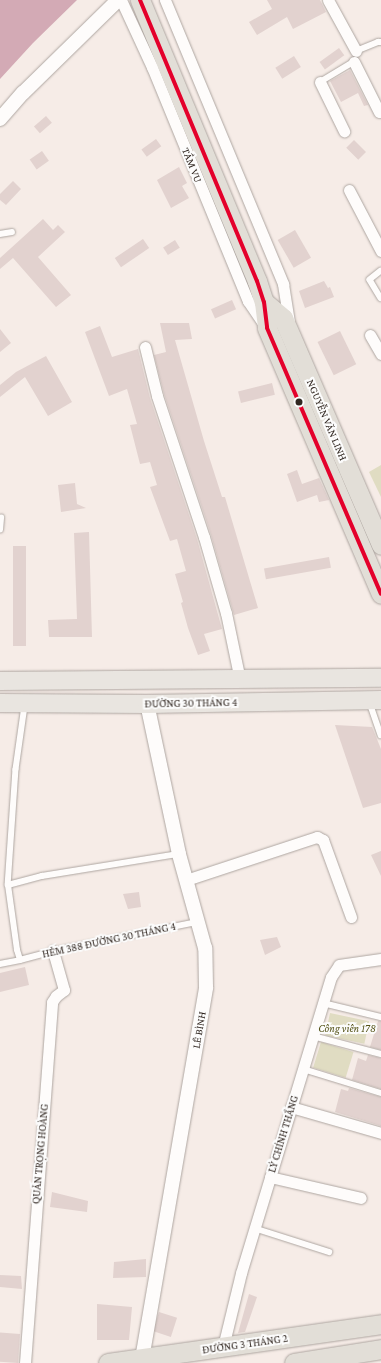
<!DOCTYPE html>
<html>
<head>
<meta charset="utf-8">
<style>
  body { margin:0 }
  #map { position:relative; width:381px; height:1363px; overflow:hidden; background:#f6ece7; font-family:"Crimson Pro",serif }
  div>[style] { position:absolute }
  .green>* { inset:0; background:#e0dcc2; transform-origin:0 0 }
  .water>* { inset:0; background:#d3aab5 }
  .building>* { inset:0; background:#e2d2cf; transform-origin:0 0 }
  .roads { filter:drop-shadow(0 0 1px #aea6a1) drop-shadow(0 0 1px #aea6a1) }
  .service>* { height:5.5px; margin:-2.75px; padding:0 2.75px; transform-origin:2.75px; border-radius:2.75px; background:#fefcfb }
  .minor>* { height:11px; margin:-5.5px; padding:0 5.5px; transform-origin:5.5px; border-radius:5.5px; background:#fefcfb }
  .tertiary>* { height:14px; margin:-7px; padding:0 7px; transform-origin:7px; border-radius:7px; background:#fefcfb }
  .primary>* { height:18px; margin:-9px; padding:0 9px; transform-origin:9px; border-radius:9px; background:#e9e5e0 }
  .trunk>* { height:19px; margin:-9.5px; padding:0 9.5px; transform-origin:9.5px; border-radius:9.5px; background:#e2ded7 }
  .bus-1>* { height:4px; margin:-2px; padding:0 2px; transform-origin:2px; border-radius:2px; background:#e4002b }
  .dots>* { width:11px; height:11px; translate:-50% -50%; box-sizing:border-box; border:2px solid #fcfcfc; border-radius:50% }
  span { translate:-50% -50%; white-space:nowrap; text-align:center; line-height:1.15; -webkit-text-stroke:4px #fcfcfc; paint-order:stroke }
  .street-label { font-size:11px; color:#312721 }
  .park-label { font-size:11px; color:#545216; font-style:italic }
</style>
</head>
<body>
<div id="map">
  <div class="green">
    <div style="clip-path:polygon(381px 465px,381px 497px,369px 472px)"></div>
    <div style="left:330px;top:1013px;width:40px;height:23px;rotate:12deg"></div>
    <div style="left:321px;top:1042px;width:34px;height:27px;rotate:17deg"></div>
  </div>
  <div class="water">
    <div style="clip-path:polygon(0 0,77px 0,33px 43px,0 79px)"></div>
  </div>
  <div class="building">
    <div style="clip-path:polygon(267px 0,320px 0,326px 12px,293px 29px,287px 17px,257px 35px,249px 22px,272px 9px)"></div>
    <div style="left:339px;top:48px;width:9px;height:24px;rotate:54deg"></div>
    <div style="left:294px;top:56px;width:13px;height:22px;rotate:58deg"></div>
    <div style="clip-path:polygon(350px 70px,368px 105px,364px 106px,358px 93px,341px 102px,330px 81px)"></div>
    <div style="left:46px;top:116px;width:9px;height:16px;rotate:49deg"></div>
    <div style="left:156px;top:139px;width:9px;height:18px;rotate:54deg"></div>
    <div style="left:354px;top:140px;width:17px;height:11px;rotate:45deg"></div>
    <div style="left:42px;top:151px;width:12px;height:15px;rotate:55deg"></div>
    <div style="clip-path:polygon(179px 167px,187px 183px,182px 186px,189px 198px,171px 208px,157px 180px)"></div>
    <div style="clip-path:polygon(13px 181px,21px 189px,6px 205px,0 200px,0 194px)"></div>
    <div style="clip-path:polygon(43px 219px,53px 230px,58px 225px,65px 232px,38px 257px,71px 295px,56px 307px,13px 258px,0 269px,0 258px)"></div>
    <div style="left:295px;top:230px;width:32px;height:20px;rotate:60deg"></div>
    <div style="left:143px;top:239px;width:11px;height:34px;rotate:56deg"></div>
    <div style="left:175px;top:240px;width:9px;height:14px;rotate:58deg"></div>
    <div style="clip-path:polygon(324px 281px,328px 288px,330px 287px,334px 297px,305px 308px,299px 291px)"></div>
    <div style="left:232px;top:300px;width:10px;height:23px;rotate:66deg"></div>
    <div style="clip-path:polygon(160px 323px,189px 323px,192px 339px,175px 340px,204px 441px,222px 497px,225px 497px,258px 608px,234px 615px,211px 535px,164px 394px,154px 355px,166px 352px)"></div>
    <div style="clip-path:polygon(100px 326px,112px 357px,138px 349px,150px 398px,197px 539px,222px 629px,204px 634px,210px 651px,198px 655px,188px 628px,181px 603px,183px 602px,175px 574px,186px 571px,177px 539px,170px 541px,150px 487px,157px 485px,150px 462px,140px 464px,130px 425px,137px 424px,127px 389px,109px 396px,85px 332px)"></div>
    <div style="clip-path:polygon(0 329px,11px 343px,0 352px)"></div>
    <div style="left:340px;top:331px;width:37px;height:25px;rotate:64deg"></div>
    <div style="clip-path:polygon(46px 356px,72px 402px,48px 416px,25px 377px,0 397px,0 385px,16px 372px)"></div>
    <div style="left:272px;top:383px;width:12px;height:35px;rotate:76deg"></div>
    <div style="clip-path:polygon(297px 470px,302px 484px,319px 478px,329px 500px,319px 502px,317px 495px,297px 502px,287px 474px)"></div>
    <div style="clip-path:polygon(75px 483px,77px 504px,86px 508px,61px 512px,58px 485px)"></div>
    <div style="clip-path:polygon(89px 532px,92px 637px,49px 637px,48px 620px,77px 619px,74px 533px)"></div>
    <div style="left:13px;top:546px;width:13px;height:100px"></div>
    <div style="left:329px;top:557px;width:11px;height:66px;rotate:80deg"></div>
    <div style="clip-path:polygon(335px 725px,372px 727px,381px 749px,381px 803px,363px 808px)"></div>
    <div style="clip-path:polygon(381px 851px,381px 876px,371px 855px)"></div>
    <div style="clip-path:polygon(139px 892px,141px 907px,128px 909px,123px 894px)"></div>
    <div style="clip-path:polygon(277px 937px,281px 947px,265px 955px,260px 940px)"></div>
    <div style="clip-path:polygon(25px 967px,29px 985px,0 992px,0 973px)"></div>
    <div style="clip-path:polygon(378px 1021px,381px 1021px,381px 1050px,370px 1047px)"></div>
    <div style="clip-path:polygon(368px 1055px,381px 1058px,381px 1089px,352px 1080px,358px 1058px,366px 1061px)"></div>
    <div style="clip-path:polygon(349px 1088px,381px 1097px,381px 1126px,335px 1112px,341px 1089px,348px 1091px)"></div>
    <div style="clip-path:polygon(52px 1192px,88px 1201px,87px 1212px,50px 1207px)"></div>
    <div style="clip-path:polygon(146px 1259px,146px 1277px,113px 1278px,114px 1262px)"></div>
    <div style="clip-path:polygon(0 1275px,21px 1276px,22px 1289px,0 1287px)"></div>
    <div style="clip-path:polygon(249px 1294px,257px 1297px,245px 1332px,238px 1333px)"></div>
    <div style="clip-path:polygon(97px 1304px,132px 1307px,129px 1340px,97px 1340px)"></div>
    <div style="left:159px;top:1312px;width:19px;height:20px;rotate:18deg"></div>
    <div style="left:20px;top:1334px;width:29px;height:20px;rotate:94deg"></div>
  </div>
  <div class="roads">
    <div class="service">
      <div style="left:356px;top:51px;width:24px;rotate:-22deg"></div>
      <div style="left:378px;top:42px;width:3px"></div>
      <div style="left:320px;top:82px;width:41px;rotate:-31deg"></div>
      <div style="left:0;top:234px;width:12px;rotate:-9deg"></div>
      <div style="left:381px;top:271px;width:14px;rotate:141deg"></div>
      <div style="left:370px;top:280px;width:21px;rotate:59deg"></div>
      <div style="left:0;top:530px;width:12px;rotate:-85deg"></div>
      <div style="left:370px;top:703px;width:34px;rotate:71deg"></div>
      <div style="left:25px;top:706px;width:64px;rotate:98.1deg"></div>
      <div style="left:16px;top:769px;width:116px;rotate:93.9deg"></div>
      <div style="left:8px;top:885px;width:35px;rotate:-15deg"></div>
      <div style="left:42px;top:876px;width:138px;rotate:-9.2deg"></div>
      <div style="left:20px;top:960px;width:34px;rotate:-15deg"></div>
      <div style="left:53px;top:951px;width:147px;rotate:-11.4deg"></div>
      <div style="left:0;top:964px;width:20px;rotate:-11deg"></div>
      <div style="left:20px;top:960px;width:10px;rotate:-107deg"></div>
      <div style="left:17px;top:950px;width:66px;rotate:-97.9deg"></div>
      <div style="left:323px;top:1003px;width:60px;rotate:13.6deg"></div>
      <div style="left:313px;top:1036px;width:70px;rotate:14.8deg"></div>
      <div style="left:303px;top:1069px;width:82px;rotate:17.1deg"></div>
      <div style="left:254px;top:1228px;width:79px;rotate:17.7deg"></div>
    </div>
    <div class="minor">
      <div style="left:121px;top:0;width:74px;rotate:65.2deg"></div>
      <div style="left:152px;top:67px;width:253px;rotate:67.7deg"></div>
      <div style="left:248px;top:301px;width:29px;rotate:56deg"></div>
      <div style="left:165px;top:0;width:308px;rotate:67.4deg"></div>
      <div style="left:283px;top:284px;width:38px;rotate:81deg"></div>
      <div style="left:328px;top:0;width:58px;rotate:61.2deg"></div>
      <div style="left:354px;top:62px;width:56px;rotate:63.4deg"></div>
      <div style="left:320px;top:82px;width:55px;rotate:63.9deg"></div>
      <div style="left:349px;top:190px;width:69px;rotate:62.3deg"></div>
      <div style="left:370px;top:335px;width:22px;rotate:60deg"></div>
      <div style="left:145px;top:347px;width:50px;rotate:76.2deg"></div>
      <div style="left:157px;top:396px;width:149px;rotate:71.6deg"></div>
      <div style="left:204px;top:537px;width:79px;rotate:73.9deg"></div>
      <div style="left:226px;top:613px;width:68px;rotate:78.2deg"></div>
      <div style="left:186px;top:880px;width:138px;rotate:-18.2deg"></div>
      <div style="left:317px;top:837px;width:7px;rotate:27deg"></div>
      <div style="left:323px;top:840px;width:82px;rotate:70deg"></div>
      <div style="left:291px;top:1107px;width:94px;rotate:16.1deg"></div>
      <div style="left:270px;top:1177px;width:93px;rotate:13deg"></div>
      <div style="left:223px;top:1347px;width:76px;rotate:-76.3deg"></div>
      <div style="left:241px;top:1273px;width:309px;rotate:-73.1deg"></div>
      <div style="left:331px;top:977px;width:14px;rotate:-56deg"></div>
      <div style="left:339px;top:965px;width:42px;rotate:-8.1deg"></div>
      <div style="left:25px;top:1363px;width:362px;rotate:-85.7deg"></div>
      <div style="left:52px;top:1002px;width:7px;rotate:-56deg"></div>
      <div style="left:56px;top:996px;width:10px;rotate:-37deg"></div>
      <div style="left:64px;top:990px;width:41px;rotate:-105.8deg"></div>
    </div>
    <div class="tertiary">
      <div style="left:0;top:119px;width:35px;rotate:-49deg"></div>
      <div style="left:23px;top:93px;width:133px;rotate:-44.4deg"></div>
      <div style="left:142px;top:1359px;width:377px;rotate:-80.2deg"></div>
      <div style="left:206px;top:987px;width:39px;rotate:-91deg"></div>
      <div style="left:205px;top:948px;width:98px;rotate:-105.5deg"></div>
      <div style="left:179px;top:854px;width:153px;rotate:-102deg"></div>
    </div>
    <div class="primary">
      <div style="left:0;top:681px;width:381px;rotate:-0.5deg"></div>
      <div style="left:0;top:703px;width:147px;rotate:0.4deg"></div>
      <div style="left:147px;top:704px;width:234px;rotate:-1deg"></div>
    </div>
    <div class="trunk">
      <div style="left:140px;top:0;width:304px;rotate:67.4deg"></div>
      <div style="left:257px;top:281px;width:22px;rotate:72deg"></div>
      <div style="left:264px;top:302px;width:26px;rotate:83deg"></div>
      <div style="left:267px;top:328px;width:289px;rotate:66.8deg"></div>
      <div style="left:264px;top:302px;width:25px;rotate:40deg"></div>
      <div style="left:283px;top:318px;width:247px;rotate:66.6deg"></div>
      <div style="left:108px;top:1363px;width:276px;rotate:-8.1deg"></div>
      <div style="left:294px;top:1363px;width:88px;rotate:-9.1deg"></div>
    </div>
  </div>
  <div class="bus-1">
    <div style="left:140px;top:0;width:304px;rotate:67.4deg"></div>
    <div style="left:257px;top:281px;width:22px;rotate:72deg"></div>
    <div style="left:264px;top:302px;width:26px;rotate:83deg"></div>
    <div style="left:267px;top:328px;width:289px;rotate:66.8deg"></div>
  </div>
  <div class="dots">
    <div style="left:299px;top:402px;background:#312721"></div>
  </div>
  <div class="street-label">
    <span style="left:192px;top:165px;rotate:68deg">TẦM VU</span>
    <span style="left:327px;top:420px;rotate:67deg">NGUYỄN VĂN LINH</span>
    <span style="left:191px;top:703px;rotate:-1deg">ĐƯỜNG 30 THÁNG 4</span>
    <span style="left:109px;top:940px;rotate:-12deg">HẺM 388 ĐƯỜNG 30 THÁNG 4</span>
    <span style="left:199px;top:1030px;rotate:-80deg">LÊ BÌNH</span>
    <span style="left:283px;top:1134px;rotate:-73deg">LÝ CHÍNH THẮNG</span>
    <span style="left:40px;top:1154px;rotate:-85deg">QUẢN TRỌNG HOÀNG</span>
    <span style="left:245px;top:1344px;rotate:-8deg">ĐƯỜNG 3 THÁNG 2</span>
  </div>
  <div class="park-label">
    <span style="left:347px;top:1028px">Công viên 178</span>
  </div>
</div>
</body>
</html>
